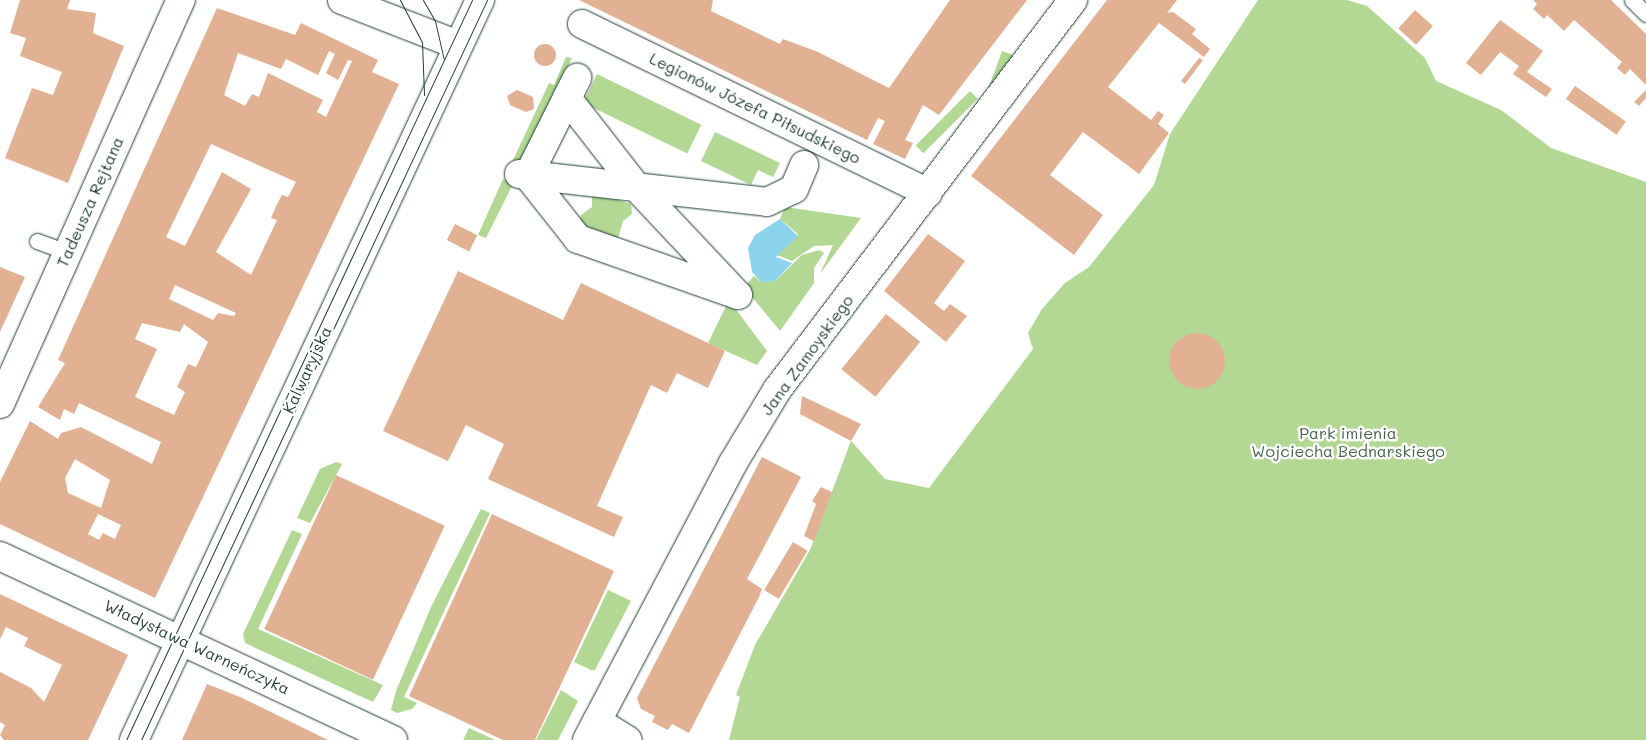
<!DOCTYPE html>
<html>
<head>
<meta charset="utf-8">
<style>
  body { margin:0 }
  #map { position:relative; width:1646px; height:740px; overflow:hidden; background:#fff; font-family:Mali,sans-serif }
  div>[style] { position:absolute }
  .green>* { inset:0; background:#b2d893; transform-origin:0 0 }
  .water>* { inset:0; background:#8bd4ec }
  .building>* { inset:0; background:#e2b193; transform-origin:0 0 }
  .round { border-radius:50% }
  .roads { filter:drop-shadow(0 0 1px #1f3d34) drop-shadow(0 0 1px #1f3d34) }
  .lane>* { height:15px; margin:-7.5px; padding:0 7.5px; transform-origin:7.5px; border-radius:7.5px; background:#fff }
  .street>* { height:28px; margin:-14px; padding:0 14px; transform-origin:14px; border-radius:14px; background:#fff }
  .secondary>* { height:28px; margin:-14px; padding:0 14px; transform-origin:14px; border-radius:14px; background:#fff }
  .tram>* { height:1px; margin:-0.5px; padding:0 0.5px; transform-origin:0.5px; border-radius:0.5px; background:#1f3d34 }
  span { translate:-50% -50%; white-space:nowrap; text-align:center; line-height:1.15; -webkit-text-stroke:5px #fff; paint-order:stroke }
  .street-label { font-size:16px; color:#1f3d34 }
  .park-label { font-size:16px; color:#44644c }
</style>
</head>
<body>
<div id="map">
  <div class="green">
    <div style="clip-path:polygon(1258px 0,1347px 0,1367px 6px,1425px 58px,1436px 81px,1501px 110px,1551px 148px,1646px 182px,1646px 740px,729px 740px,740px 697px,736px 695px,755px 645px,810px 550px,851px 441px,885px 479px,929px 488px,1033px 349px,1028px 333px,1042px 309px,1065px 283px,1089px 267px,1154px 185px,1170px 134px)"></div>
    <div style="left:1002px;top:51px;width:12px;height:44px;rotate:20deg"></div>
    <div style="clip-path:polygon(566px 57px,572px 58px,522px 164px,513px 160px,549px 83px,554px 85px)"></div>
    <div style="left:597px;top:74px;width:116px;height:32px;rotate:26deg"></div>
    <div style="left:970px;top:91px;width:11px;height:77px;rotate:45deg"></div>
    <div style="clip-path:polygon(715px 132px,780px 163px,773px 177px,758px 170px,751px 185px,701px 161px)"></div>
    <div style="clip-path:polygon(503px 179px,513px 184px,486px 238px,478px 235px)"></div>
    <div style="clip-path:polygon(592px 192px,631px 204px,632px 214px,623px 221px,617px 242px,579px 225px,581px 215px,592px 207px)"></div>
    <div style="clip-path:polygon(785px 207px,861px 218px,820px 274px,833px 245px,814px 246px,792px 261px,777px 255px,798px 234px,780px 219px)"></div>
    <div style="clip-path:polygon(819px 250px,824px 253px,814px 268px,814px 283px,780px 331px,744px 287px,754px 276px,761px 282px,775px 281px,802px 255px)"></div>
    <div style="clip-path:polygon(729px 300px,767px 351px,757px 365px,708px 343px)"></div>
    <div style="clip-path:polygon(336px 462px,342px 464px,310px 523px,297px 518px,320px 469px)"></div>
    <div style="clip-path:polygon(481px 509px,490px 513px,404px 697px,417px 703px,412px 709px,397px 713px,391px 710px,396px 691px,431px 607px)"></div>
    <div style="clip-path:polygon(292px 530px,302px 534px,258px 629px,383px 685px,373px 702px,245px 643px,243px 634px)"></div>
    <div style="clip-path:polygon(608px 590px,631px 601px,595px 670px,591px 670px,574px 662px)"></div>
    <div style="clip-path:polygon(561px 690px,578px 701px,558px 740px,536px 740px)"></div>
    <div style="clip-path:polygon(469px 728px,495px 740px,463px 740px)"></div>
  </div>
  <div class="water">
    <div style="clip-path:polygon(780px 219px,798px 236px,776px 257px,792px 263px,775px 281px,761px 282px,752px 272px,748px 248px,755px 235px)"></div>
  </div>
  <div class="building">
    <div style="clip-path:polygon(20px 0,70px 0,67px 9px,96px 13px,93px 33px,124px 46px,68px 183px,5px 158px,32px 88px,53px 95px,62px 72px,20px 56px,26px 38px,10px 33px)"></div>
    <div style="clip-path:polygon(579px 0,713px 0,711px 11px,780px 44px,783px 39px,818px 52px,889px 88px,950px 0,1027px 0,939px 115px,923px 105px,905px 140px,913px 143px,905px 159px,873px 144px,885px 121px,878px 118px,867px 140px)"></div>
    <div style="clip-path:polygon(1107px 0,1177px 0,1167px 13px,1173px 12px,1196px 29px,1192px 34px,1210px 49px,1204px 57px,1159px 23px,1108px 87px,1151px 120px,1158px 111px,1164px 115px,1158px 124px,1169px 133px,1139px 174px,1083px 132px,1050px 175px,1103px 215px,1074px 255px,971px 176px)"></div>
    <div style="clip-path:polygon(1533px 0,1611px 0,1646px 34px,1646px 85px,1630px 69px,1625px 75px,1617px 68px,1622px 62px,1574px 20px,1564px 31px,1547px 15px,1544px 19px,1533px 9px,1537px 4px)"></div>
    <div style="clip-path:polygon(evenodd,217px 8px,295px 35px,301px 23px,378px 60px,372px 72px,399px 84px,155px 598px,0 524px,0 482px,30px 421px,58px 439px,61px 433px,81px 427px,152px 464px,161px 442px,79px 403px,74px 414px,64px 409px,60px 420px,38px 407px,65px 363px,58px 360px,217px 8px,329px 51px,335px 54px,326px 73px,338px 80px,348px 60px,352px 61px,326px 117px,317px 112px,323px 100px,268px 73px,259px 97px,252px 94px,245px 106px,224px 95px,238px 53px,281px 69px,286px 59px,318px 75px,329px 51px,217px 8px,211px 144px,296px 182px,288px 197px,282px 195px,277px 204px,271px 218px,277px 220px,251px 275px,216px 252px,251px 189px,222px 172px,185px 246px,166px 237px,211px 144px,217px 8px,175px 285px,236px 313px,234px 316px,218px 313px,213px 320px,169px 299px,175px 285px,217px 8px,142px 323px,180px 332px,184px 324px,208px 342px,196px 367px,188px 364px,177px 387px,185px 392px,174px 415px,135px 397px,157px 349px,135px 339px,142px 323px,217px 8px,75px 459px,110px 480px,101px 508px,68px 493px,65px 478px,75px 459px,217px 8px,98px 514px,121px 525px,115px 539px,103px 533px,99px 540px,88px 534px,98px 514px)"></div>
    <div style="left:1415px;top:10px;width:24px;height:25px;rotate:42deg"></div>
    <div style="clip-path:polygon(1500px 20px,1543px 51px,1527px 72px,1552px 89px,1546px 97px,1513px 74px,1519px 66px,1500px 52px,1481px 75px,1466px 63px)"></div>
    <div class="round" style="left:534px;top:44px;width:22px;height:22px"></div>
    <div style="clip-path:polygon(1199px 58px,1203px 60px,1185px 84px,1181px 81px)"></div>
    <div style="left:1575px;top:86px;width:62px;height:16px;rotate:35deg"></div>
    <div style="clip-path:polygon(517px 90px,533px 97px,534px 109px,526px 112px,510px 105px,507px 96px)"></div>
    <div style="clip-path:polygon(1646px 90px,1646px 98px,1639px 106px,1634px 102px)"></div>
    <div style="left:455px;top:224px;width:25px;height:18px;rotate:27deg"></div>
    <div style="clip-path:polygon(928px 234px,965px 261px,934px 303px,944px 311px,950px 304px,967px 316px,946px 342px,884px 291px)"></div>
    <div style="clip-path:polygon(0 267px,25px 277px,0 332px)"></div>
    <div style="clip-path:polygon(458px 271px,563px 320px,581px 283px,725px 351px,708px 388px,677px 373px,667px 393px,651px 385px,597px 506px,623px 517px,614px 537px,488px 479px,504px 444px,466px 425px,448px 461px,383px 431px)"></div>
    <div style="left:886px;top:314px;width:44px;height:71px;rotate:39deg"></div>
    <div class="round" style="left:1169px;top:333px;width:56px;height:56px"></div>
    <div style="clip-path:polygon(802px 396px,861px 424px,851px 441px,800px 414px)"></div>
    <div style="clip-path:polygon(762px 457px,801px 477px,747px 579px,762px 589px,759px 597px,689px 733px,672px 724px,668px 730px,652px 722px,655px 716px,641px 709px,637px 698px)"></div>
    <div style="left:336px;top:475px;width:120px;height:170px;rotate:25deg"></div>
    <div style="clip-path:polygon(821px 487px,832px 492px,814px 541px,804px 536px,816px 504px,812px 501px)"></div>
    <div style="clip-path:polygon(492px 514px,614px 571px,535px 740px,503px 740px,409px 696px)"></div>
    <div style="left:793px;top:542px;width:17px;height:56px;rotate:31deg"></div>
    <div style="clip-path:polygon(0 594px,128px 655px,88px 740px,4px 740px,0 735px,5px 725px,0 722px,0 672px,31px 688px,44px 702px,62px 665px,24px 646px,28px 638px,6px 627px,0 639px)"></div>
    <div style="clip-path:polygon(207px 684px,240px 697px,328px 740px,182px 740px)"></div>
  </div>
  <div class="roads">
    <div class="lane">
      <div style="left:1632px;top:0;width:20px;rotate:45deg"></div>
      <div style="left:37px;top:241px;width:32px;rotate:20deg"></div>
    </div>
    <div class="street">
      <div style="left:582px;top:24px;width:385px;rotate:26deg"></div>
      <div style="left:567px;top:98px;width:114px;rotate:52.1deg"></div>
      <div style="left:637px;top:188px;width:147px;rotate:46.7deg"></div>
      <div style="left:738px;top:295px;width:170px;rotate:-160.7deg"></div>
      <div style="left:578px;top:239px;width:80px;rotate:-128.4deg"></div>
      <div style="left:528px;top:176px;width:110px;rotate:-63.4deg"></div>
      <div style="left:519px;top:174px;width:250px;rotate:6.4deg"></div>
      <div style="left:767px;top:202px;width:30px;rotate:-26deg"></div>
      <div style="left:794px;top:189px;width:26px;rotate:-67deg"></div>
      <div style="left:0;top:404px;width:443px;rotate:-65.9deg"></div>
      <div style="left:0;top:556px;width:434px;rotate:25.1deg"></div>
      <div style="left:597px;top:721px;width:36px;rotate:32deg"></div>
      <div style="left:587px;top:740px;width:313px;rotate:-62.2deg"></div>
      <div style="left:733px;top:463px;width:85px;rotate:-58.9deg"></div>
      <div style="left:777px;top:390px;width:490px;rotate:-52.8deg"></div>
    </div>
    <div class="secondary">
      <div style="left:342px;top:0;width:124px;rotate:21.2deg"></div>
      <div style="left:134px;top:740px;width:817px;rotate:-64.94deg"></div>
    </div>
  </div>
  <div class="tram">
    <div style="left:400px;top:0;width:47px;rotate:62.4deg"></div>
    <div style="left:422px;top:42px;width:53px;rotate:87.8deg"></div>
    <div style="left:423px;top:0;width:24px;rotate:60deg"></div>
    <div style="left:435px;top:21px;width:39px;rotate:77deg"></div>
    <div style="left:126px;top:740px;width:817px;rotate:-64.94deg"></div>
    <div style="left:141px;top:740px;width:817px;rotate:-64.94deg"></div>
  </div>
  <div class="street-label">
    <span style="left:755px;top:108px;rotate:26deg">Legionów Józefa Piłsudskiego</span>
    <span style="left:90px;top:202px;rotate:-66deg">Tadeusza Rejtana</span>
    <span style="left:807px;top:355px;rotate:-54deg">Jana Zamoyskiego</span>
    <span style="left:307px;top:370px;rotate:-65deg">Kalwaryjska</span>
    <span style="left:197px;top:647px;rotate:25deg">Władysława Warneńczyka</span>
  </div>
  <div class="park-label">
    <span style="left:1348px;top:442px">Park imienia<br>Wojciecha Bednarskiego</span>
  </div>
</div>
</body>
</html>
